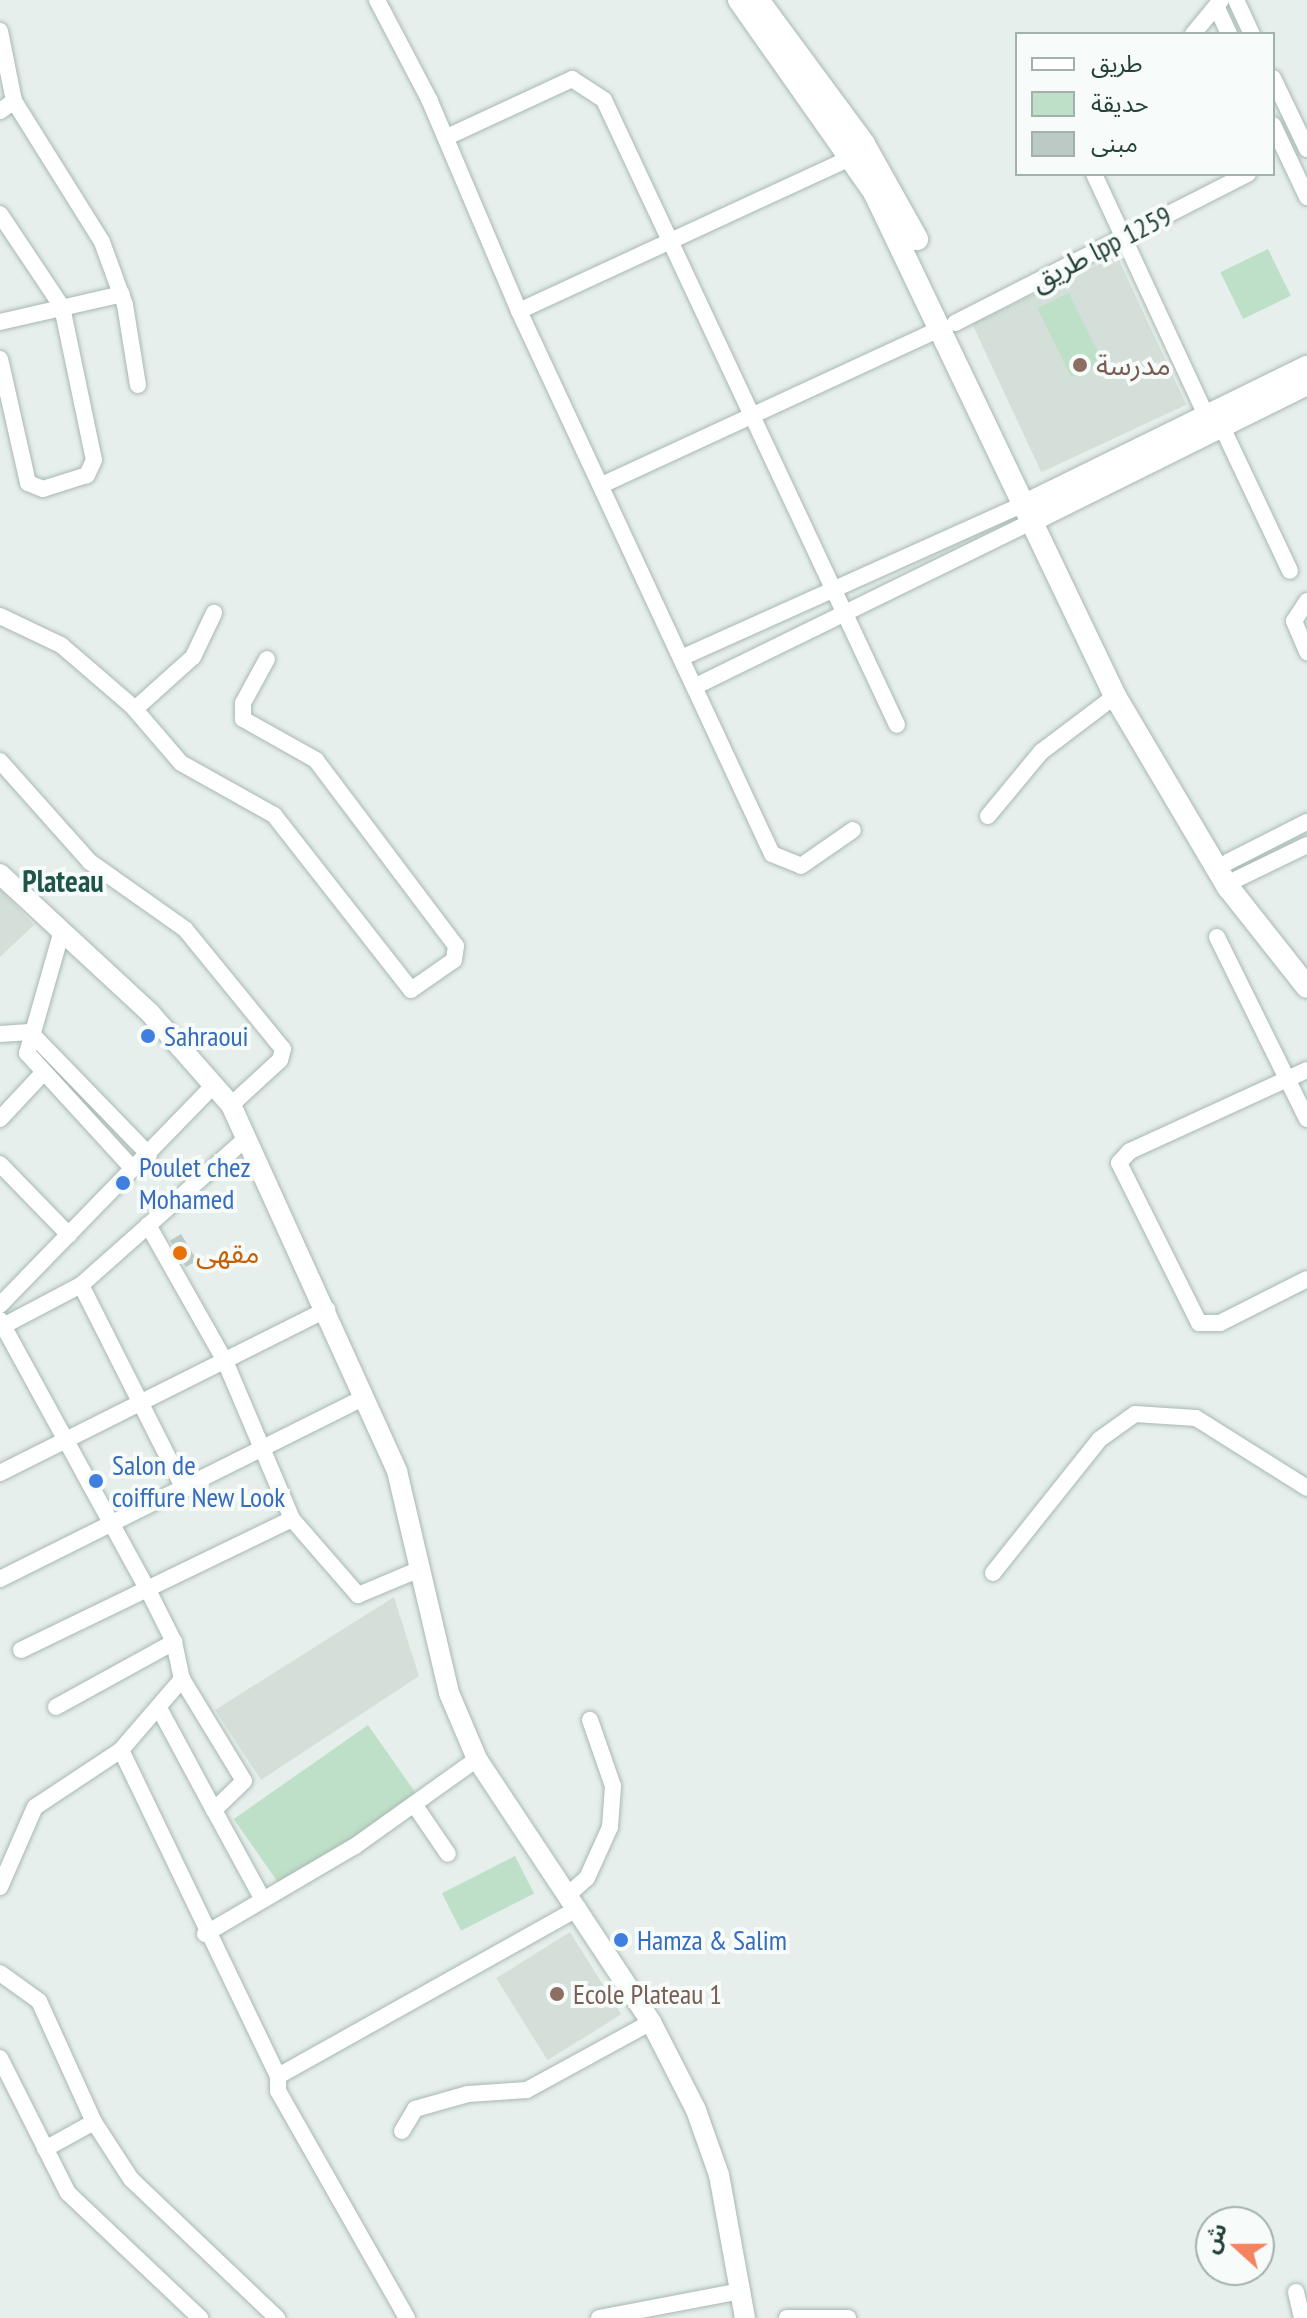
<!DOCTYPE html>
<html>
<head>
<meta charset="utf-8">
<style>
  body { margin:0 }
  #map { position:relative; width:1307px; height:2318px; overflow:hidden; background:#e6efeb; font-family:"PT Sans Narrow","Noto Sans Arabic",sans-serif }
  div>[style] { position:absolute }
  .built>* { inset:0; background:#d4dfda; transform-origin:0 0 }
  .green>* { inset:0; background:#bfe0c8; transform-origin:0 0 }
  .building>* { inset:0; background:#bbcac4; transform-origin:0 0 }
  .roads { filter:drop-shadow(0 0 2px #a8b8b2) drop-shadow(0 0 2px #a8b8b2) }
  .minor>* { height:16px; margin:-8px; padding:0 8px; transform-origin:8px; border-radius:8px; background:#fff }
  .tertiary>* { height:20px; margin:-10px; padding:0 10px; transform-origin:10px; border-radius:10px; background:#fff }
  .secondary>* { height:22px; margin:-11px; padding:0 11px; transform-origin:11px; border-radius:11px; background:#fff }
  .dots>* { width:22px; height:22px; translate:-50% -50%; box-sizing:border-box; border:4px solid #f7fbf9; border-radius:50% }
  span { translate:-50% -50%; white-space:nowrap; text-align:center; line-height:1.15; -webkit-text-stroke:8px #f7fbf9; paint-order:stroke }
  .street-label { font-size:28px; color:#24423a }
  .education-label { font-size:28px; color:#785e54 }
  .left { translate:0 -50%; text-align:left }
  .shop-label { font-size:28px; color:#366cbe }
  .food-label { font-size:28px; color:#c56008 }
  .neighbourhood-label { font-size:30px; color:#1f5548; font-weight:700 }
  .legend { position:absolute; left:1015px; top:32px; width:260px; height:144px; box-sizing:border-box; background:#f7fbf9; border:2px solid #a3b1ad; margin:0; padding:10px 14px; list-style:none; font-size:24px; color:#24423a }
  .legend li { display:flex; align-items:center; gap:16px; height:40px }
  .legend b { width:40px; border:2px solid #a3b1ad }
  .north { position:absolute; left:1195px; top:2206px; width:80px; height:80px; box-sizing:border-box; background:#f7fbf9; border:2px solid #a3b1ad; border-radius:50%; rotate:291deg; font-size:22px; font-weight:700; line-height:32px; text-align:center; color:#24423a }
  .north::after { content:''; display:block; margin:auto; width:28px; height:36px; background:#f4845f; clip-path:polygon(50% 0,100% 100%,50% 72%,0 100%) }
</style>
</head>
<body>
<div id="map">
  <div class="built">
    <div style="left:1117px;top:256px;width:164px;height:160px;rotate:65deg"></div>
    <div style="clip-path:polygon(0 889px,34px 925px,0 957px)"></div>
    <div style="clip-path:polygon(394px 1597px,419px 1676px,261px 1780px,215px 1710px)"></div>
    <div style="left:570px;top:1932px;width:97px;height:87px;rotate:58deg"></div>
  </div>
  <div class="green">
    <div style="left:1268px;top:249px;width:52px;height:53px;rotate:64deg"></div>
    <div style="left:1069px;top:293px;width:77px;height:35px;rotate:64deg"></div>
    <div style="left:368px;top:1725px;width:86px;height:164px;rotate:55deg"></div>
    <div style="left:515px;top:1856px;width:42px;height:82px;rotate:63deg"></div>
  </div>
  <div class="building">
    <div style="left:181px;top:1234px;width:31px;height:13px;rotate:59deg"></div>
  </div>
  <div class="roads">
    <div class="minor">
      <div style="left:377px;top:0;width:112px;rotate:62.3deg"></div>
      <div style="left:429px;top:99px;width:230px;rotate:67deg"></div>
      <div style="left:519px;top:311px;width:599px;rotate:65.02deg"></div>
      <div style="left:772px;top:854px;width:31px;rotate:22deg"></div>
      <div style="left:801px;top:866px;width:63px;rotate:-34.7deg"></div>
      <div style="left:1236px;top:0;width:38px;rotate:65deg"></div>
      <div style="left:1217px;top:8px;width:29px;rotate:65deg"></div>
      <div style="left:0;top:31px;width:71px;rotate:78.7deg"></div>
      <div style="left:14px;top:101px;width:17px;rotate:144deg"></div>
      <div style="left:1193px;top:34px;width:44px;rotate:-50.5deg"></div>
      <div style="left:1273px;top:78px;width:79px;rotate:64.4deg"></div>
      <div style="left:14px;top:101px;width:166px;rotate:58deg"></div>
      <div style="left:102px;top:242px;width:67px;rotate:69.9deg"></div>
      <div style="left:125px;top:305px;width:81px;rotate:80.8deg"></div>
      <div style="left:1273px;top:125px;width:80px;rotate:64.7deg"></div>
      <div style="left:447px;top:137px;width:138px;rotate:-24.9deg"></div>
      <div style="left:572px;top:79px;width:38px;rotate:33deg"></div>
      <div style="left:604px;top:100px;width:690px;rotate:64.88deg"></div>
      <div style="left:1094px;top:174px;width:264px;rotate:65.1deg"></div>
      <div style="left:0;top:214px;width:112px;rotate:56.3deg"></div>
      <div style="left:62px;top:307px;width:156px;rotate:78.2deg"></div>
      <div style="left:94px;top:460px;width:17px;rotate:115deg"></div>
      <div style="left:87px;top:475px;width:46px;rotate:162.3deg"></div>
      <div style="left:43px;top:489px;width:16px;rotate:-158deg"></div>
      <div style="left:28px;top:483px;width:127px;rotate:-102.7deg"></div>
      <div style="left:519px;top:311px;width:368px;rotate:-24.8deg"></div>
      <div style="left:0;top:322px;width:125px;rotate:-12.9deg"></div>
      <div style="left:955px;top:323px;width:329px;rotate:-27deg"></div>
      <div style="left:1222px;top:427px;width:159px;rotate:64.7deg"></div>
      <div style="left:602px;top:485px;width:374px;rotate:-24.8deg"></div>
      <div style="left:1307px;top:601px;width:24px;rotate:123deg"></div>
      <div style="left:1294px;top:621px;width:34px;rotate:67deg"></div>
      <div style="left:0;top:616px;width:68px;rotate:25.4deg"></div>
      <div style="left:61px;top:645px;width:94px;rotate:40.7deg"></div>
      <div style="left:132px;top:706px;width:75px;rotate:49.3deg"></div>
      <div style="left:181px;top:763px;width:107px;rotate:29.2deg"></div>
      <div style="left:274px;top:815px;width:222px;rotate:51.9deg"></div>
      <div style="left:411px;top:990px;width:52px;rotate:-34.9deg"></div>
      <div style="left:454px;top:960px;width:14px;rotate:-82deg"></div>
      <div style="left:456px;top:946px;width:233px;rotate:-127deg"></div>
      <div style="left:316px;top:760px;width:84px;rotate:-150.7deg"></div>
      <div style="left:243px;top:719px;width:16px;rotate:-90deg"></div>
      <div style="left:243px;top:703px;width:50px;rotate:-61.4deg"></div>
      <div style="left:681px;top:658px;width:385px;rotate:-24.2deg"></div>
      <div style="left:696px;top:686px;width:382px;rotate:-26.1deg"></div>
      <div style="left:135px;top:709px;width:78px;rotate:-41.9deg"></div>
      <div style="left:193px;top:657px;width:49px;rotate:-64.5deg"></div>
      <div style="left:0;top:761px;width:135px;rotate:48.3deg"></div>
      <div style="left:90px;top:862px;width:116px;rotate:35.2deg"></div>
      <div style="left:185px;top:929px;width:155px;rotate:50.8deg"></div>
      <div style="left:283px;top:1049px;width:11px;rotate:105deg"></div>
      <div style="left:280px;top:1060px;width:67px;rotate:137.4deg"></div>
      <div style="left:988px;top:816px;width:83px;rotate:-50.4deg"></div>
      <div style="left:1041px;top:752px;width:93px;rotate:-37.1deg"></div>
      <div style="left:1228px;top:862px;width:89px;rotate:-26.9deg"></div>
      <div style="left:1237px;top:879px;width:78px;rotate:-25.9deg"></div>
      <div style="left:61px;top:934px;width:124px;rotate:105.9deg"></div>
      <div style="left:27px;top:1053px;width:157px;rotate:47.6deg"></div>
      <div style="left:1217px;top:937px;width:203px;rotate:63.7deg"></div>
      <div style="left:0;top:1034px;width:30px;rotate:-4deg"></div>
      <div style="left:30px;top:1032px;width:171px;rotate:45.9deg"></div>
      <div style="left:1307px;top:1070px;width:195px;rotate:155.4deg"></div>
      <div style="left:1130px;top:1151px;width:16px;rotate:133deg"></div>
      <div style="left:1119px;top:1163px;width:179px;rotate:63.4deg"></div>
      <div style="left:1199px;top:1323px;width:21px"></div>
      <div style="left:1220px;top:1323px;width:97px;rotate:-26.8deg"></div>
      <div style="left:0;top:1119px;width:63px;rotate:-46.9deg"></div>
      <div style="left:0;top:1164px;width:99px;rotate:45.8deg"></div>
      <div style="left:148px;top:1225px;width:156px;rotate:60.5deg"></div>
      <div style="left:225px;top:1361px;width:172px;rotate:67deg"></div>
      <div style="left:292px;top:1519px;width:101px;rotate:49deg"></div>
      <div style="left:358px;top:1595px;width:67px;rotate:-22.8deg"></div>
      <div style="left:81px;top:1285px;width:229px;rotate:63.2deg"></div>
      <div style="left:0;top:1305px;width:307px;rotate:-45.8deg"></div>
      <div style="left:0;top:1320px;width:308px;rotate:61.3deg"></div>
      <div style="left:148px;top:1590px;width:58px;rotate:63.4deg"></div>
      <div style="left:174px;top:1642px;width:38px;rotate:78deg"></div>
      <div style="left:182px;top:1679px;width:119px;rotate:58.7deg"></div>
      <div style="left:244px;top:1781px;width:42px;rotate:136deg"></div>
      <div style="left:214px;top:1810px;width:102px;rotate:61.4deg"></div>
      <div style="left:5px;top:1325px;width:86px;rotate:-27.8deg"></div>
      <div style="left:81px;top:1285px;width:215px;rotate:-41.6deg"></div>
      <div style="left:0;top:1473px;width:366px;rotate:-26.6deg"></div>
      <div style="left:993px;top:1573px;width:171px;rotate:-51.4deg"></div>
      <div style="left:1100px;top:1439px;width:43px;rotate:-35.5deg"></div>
      <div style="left:1135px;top:1414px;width:61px;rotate:3.8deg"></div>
      <div style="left:1196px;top:1418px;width:131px;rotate:32.2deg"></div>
      <div style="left:0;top:1579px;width:408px;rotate:-26.5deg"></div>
      <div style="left:21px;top:1650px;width:301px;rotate:-25.8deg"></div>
      <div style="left:56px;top:1707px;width:135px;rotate:-28.8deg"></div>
      <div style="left:159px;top:1708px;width:116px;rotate:61.7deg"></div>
      <div style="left:121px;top:1750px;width:362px;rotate:64.3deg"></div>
      <div style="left:414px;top:1804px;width:60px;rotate:55.8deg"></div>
      <div style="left:0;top:1887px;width:87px;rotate:-66.4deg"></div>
      <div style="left:35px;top:1807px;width:103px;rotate:-33.5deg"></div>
      <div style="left:121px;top:1750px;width:94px;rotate:-49.3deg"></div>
      <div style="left:569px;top:1894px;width:24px;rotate:-42deg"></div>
      <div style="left:587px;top:1878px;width:56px;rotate:-65.7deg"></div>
      <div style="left:610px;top:1827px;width:41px;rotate:-85.8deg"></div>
      <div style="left:613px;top:1786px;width:70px;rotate:-109.2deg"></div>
      <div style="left:205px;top:1934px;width:174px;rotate:-30.4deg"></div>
      <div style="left:355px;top:1846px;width:150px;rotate:-35.5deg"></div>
      <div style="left:0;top:1973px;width:48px;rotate:35.7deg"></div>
      <div style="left:39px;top:2001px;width:133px;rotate:65.6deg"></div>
      <div style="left:94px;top:2122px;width:68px;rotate:57deg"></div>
      <div style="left:131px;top:2179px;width:202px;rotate:43.6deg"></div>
      <div style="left:0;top:2058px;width:151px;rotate:63.3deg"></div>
      <div style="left:68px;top:2193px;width:182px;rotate:43.4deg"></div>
      <div style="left:402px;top:2131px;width:26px;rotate:-59deg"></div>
      <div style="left:415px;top:2109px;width:55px;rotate:-15.8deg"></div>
      <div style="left:468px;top:2094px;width:59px;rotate:-3.9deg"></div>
      <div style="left:527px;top:2090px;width:141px;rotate:-28.7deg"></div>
      <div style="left:45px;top:2149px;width:56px;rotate:-28.9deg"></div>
      <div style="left:1296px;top:2292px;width:27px;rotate:77deg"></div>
      <div style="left:407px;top:2318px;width:261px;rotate:-119.6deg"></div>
      <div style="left:278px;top:2091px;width:15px;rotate:-90deg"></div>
      <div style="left:278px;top:2076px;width:344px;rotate:-29.2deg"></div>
      <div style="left:599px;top:2318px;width:145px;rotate:-10.8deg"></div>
      <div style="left:787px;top:2318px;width:61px"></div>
    </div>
    <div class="tertiary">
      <div style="left:1033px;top:500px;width:305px;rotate:-26.1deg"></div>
      <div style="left:1041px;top:517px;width:297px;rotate:-26.4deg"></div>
      <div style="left:0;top:874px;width:205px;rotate:42.8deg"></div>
      <div style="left:150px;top:1013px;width:123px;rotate:48.6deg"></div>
      <div style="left:231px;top:1105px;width:402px;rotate:65.6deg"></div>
      <div style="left:397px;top:1471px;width:228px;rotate:76.8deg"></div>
      <div style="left:449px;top:1693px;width:72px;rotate:67deg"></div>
      <div style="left:477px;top:1759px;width:315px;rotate:56.5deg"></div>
      <div style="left:651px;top:2022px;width:99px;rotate:62.9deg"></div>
      <div style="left:696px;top:2110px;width:69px;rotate:70.5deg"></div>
      <div style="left:719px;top:2175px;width:145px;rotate:79.7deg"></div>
    </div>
    <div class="secondary">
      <div style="left:739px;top:0;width:235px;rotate:54.9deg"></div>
      <div style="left:874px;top:192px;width:559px;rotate:64.44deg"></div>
      <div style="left:1115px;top:696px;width:222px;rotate:59.4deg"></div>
      <div style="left:1228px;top:887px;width:127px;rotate:51.7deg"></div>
      <div style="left:758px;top:0;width:179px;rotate:53.6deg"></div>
      <div style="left:864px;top:144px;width:109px;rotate:60.8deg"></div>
    </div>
  </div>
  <div class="dots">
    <div style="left:1080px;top:365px;background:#8d6e63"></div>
    <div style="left:148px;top:1036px;background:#3f7fe0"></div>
    <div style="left:123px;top:1183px;background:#3f7fe0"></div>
    <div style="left:180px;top:1253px;background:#e8710a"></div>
    <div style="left:96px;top:1481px;background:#3f7fe0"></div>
    <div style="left:621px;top:1940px;background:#3f7fe0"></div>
    <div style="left:557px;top:1994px;background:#8d6e63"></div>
  </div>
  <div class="street-label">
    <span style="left:1101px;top:248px;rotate:-27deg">طريق lpp 1259</span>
  </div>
  <div class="education-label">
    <span class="left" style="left:1096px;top:365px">مدرسة</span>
    <span class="left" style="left:573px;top:1994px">Ecole Plateau 1</span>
  </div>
  <div class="shop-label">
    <span class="left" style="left:164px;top:1036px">Sahraoui</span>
    <span class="left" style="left:139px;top:1183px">Poulet chez<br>Mohamed</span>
    <span class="left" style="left:112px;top:1481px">Salon de<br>coiffure New Look</span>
    <span class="left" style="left:637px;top:1940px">Hamza &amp; Salim</span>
  </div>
  <div class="food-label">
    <span class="left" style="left:196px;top:1253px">مقهى</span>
  </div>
  <div class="neighbourhood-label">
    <span style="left:63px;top:881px">Plateau</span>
  </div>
  <ul class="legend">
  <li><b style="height:10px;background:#fff"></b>طريق</li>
  <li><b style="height:22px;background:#bfe0c8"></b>حديقة</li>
  <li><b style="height:22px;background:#bbcac4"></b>مبنى</li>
  </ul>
  <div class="north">ش</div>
</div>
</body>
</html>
